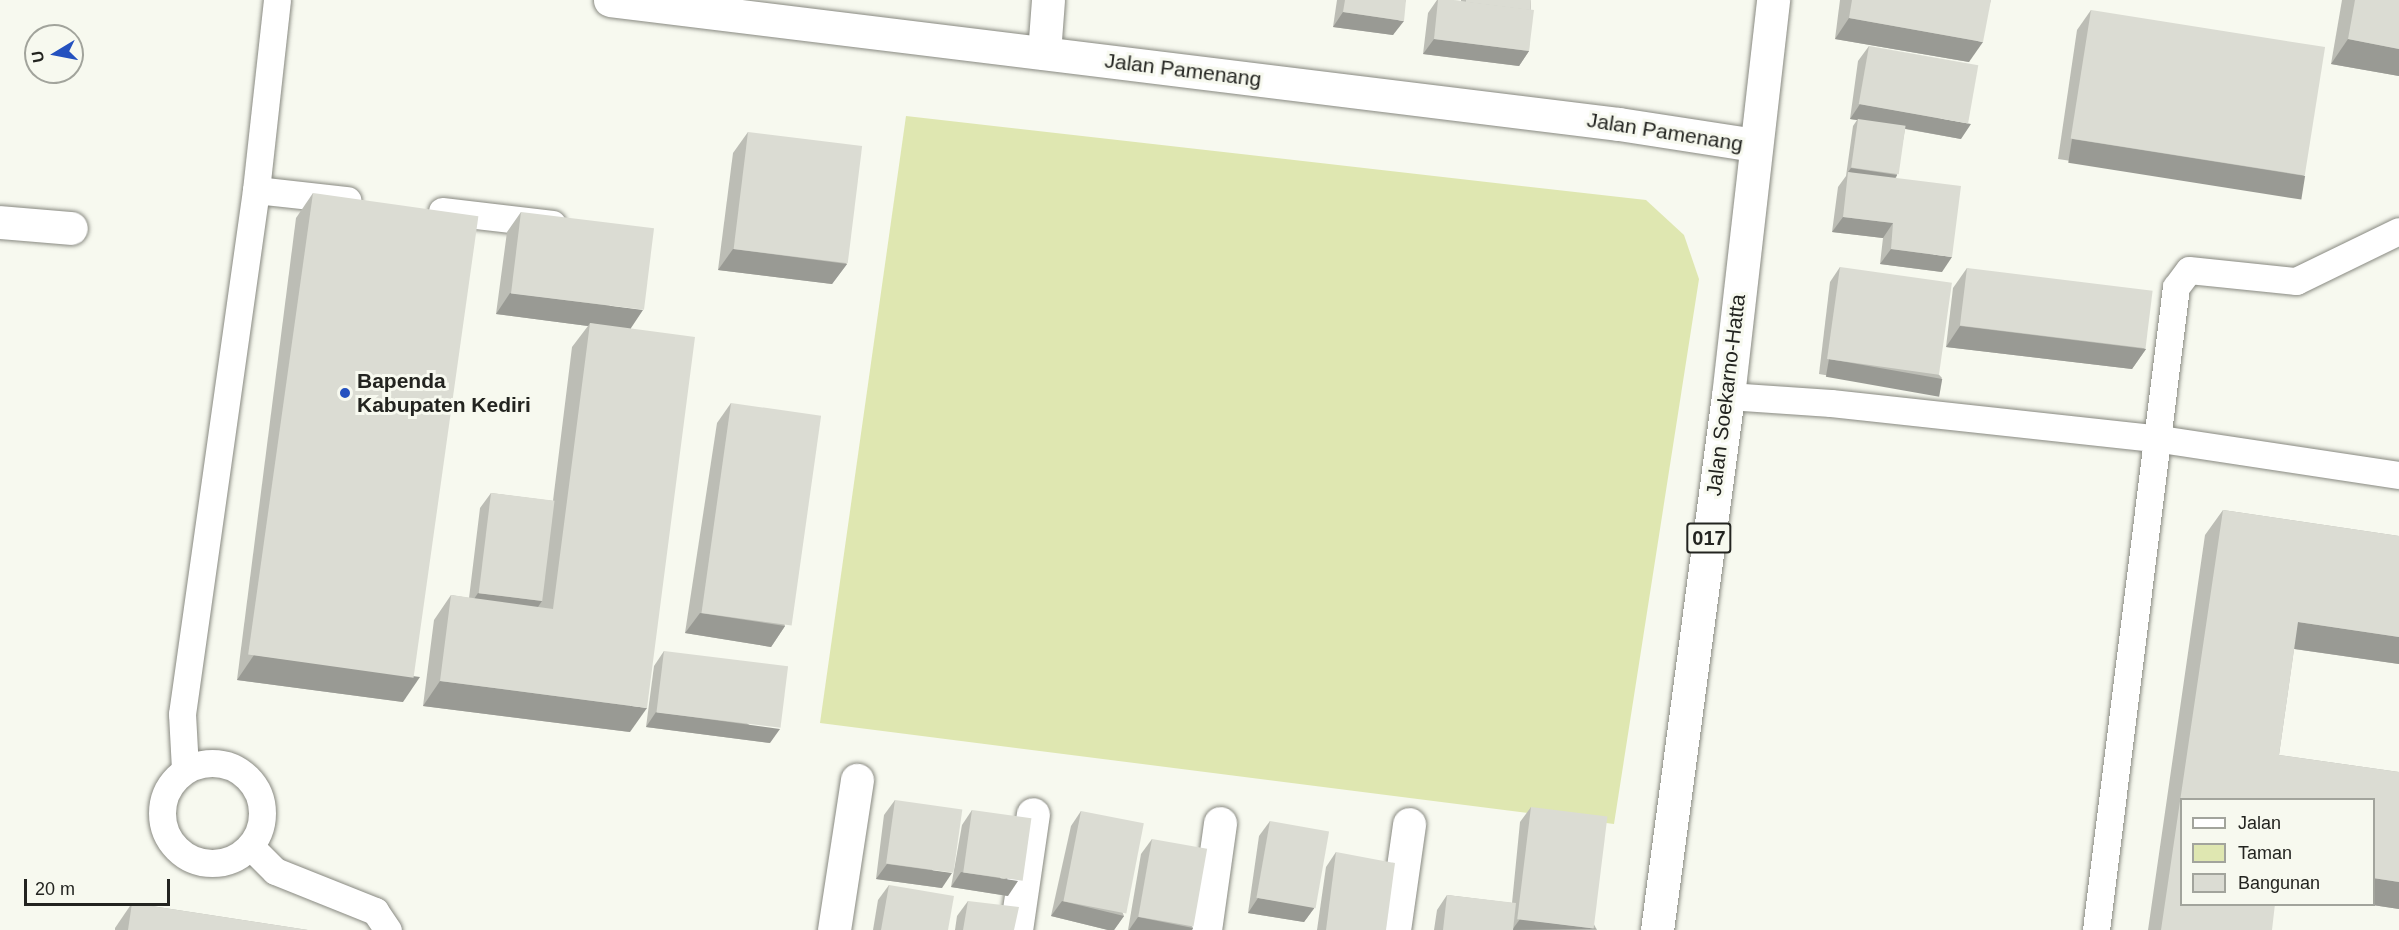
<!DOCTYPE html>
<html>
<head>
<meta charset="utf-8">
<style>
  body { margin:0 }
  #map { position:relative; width:2399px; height:930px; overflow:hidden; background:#f7f9ef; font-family:Helvetica,sans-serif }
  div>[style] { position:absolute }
  .green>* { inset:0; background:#dfe7b1 }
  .roads { filter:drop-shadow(0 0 2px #888981) drop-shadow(0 0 2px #888981) }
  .service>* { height:27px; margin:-13.5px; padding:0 13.5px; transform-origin:13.5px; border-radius:13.5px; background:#fff }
  .service>.ring { margin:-13.5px; padding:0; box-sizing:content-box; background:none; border:27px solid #fff; border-radius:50% }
  .minor>* { height:33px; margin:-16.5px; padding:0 16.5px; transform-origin:16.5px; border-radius:16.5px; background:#fff }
  .secondary>* { height:33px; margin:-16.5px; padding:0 16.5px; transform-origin:16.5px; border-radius:16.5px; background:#fff }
  .primary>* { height:33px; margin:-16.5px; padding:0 16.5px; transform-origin:16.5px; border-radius:16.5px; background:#fff }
  .wall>* { inset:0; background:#bcbdb5 }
  .shaded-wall>* { inset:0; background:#999a94; transform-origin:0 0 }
  .building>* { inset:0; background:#dbdcd3; transform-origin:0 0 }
  .dots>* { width:16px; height:16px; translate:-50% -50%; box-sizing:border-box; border:3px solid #f7f9ef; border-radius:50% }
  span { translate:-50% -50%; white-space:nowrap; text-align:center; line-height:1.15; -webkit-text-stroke:6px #f7f9ef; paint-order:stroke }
  .shield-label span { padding:2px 4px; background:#f7f9ef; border:2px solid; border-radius:4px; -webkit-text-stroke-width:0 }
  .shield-label { font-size:20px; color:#232420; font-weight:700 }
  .street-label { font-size:21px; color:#232420 }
  .poi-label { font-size:21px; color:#232420; font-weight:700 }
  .left { translate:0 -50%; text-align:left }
  .legend { position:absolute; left:2180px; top:798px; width:195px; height:108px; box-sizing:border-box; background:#f7f9ef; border:2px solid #a2a49c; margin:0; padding:8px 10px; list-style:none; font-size:18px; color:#232420 }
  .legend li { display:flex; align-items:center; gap:12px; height:30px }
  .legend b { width:30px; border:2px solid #a2a49c }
  .north { position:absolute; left:24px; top:24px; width:60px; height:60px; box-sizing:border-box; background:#f7f9ef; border:2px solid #a2a49c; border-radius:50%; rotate:260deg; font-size:16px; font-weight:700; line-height:24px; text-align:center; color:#232420 }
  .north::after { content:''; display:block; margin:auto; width:21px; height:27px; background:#2451bf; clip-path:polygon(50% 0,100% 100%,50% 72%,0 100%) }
  .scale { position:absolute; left:24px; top:879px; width:146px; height:27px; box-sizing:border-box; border:3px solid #232420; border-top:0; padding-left:8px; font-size:18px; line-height:21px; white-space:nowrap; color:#232420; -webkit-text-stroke:4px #f7f9ef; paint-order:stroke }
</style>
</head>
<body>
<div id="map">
  <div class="green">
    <div style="clip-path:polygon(906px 116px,1646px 200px,1684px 235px,1699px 279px,1614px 824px,820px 723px)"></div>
  </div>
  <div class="roads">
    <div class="service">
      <div style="left:256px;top:190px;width:92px;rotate:6.3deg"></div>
      <div style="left:442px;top:211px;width:111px;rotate:6.7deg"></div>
      <div style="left:1728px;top:396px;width:103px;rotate:3.9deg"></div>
      <div style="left:1831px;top:403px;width:325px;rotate:6.2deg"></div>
      <div style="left:2154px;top:438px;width:248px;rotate:8.6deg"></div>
      <div class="ring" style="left:162px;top:763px;width:73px;height:73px"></div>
      <div style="left:185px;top:769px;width:55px;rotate:-93.1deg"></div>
      <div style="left:182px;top:714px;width:529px;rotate:-81.96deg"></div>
      <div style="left:256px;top:190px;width:191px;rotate:-83.7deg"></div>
      <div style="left:250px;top:846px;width:35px;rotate:45deg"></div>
      <div style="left:275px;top:871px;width:108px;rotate:21.8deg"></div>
      <div style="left:375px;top:911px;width:23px;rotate:56deg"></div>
      <div style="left:2096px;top:930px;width:648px;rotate:-82.91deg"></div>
      <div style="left:2176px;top:287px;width:21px;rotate:-53deg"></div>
      <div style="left:2189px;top:270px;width:108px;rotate:5.9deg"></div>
      <div style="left:2296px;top:281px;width:114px;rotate:-25.9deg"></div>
    </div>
    <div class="minor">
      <div style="left:1044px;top:53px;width:53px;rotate:-85.7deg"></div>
      <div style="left:0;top:222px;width:71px;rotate:4.8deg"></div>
      <div style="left:834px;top:930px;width:152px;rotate:-81.3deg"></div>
      <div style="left:1016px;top:930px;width:117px;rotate:-81.7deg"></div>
      <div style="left:1205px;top:930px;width:108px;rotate:-82deg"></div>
      <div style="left:1394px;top:930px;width:107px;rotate:-81.9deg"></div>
    </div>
    <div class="secondary">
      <div style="left:610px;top:0;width:1017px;rotate:7.01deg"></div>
      <div style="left:1619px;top:124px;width:138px;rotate:8.8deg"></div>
    </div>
    <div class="primary">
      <div style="left:1657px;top:930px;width:539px;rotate:-82.43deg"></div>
      <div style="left:1728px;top:396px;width:399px;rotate:-83.5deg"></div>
    </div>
  </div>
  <div class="wall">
    <div style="clip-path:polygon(1337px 0,1406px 0,1393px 35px,1333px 27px)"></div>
    <div style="clip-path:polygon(1437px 0,1461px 1px,1461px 0,1531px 0,1529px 51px,1519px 66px,1423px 54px,1428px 13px)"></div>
    <div style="clip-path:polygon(1840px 0,1991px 0,1969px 62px,1835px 39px)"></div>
    <div style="clip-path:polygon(2342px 0,2399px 0,2399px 76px,2331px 64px)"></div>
    <div style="clip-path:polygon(2091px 10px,2305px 174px,2291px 194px,2058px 159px,2077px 30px)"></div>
    <div style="clip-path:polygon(1869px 46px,1961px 139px,1905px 129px,1897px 175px,1896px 178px,1942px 272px,1880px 264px,1883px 238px,1832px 232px,1838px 187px,1846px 176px,1853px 126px,1857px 120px,1850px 119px,1858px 61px)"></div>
    <div style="clip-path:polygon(748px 132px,847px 264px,832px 284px,718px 270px,733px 153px)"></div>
    <div style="clip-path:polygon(313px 193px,403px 702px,237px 680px,296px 218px)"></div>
    <div style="clip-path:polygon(521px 212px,631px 328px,630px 732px,423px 706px,434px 620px,451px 595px,469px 598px,480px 508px,491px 493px,553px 501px,572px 347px,588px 326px,496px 314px,507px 232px)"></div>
    <div style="clip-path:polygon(1840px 267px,1942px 378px,1931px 393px,1819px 374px,1830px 282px)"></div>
    <div style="clip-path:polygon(1967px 268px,2146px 349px,2132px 369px,1946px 347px,1953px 288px)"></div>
    <div style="clip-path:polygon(731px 403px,785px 626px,771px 647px,685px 633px,717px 423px)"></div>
    <div style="clip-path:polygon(2223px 510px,2399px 536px,2399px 664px,2294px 649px,2279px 755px,2399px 772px,2399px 909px,2366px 904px,2181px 800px,2272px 930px,2148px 930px,2205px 535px)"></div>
    <div style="clip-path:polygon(664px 651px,770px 743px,646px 727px,654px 666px)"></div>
    <div style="clip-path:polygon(895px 800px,942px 888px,876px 879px,884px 815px)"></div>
    <div style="clip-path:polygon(1531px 807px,1597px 930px,1434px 930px,1437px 910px,1447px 895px,1512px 903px,1520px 822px)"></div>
    <div style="clip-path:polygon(972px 810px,1008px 896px,951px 887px,962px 825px)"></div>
    <div style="clip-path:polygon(1081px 811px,1124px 916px,1114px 930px,1108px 930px,1051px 916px,1071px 826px)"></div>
    <div style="clip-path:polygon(1270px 821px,1315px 907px,1304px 922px,1248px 913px,1259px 836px)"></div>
    <div style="clip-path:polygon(1152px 839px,1193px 928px,1192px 930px,1128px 930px,1141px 854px)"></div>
    <div style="clip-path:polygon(1336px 852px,1386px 930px,1317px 930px,1326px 867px)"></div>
    <div style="clip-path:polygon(889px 885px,948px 930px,873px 930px,878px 900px)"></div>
    <div style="clip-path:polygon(968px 901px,1014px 930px,955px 930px,957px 916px)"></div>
    <div style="clip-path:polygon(132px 903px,308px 930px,115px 930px,115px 928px)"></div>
  </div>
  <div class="shaded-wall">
    <div style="clip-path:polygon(1343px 12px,1404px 21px,1393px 35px,1333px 27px)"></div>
    <div style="clip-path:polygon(1849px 18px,1983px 42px,1969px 62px,1835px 39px)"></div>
    <div style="clip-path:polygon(1434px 39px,1529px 51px,1519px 66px,1423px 54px)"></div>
    <div style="clip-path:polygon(2348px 39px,2399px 49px,2399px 76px,2331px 64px)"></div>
    <div style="clip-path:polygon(1860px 104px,1971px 124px,1961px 139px,1858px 120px,1858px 119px,1857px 120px,1850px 119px)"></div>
    <div style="left:2072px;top:139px;width:236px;height:24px;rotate:9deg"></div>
    <div style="clip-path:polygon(1851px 168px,1897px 175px,1892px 183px,1848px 172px,1845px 176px)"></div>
    <div style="clip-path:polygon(1843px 217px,1893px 223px,1883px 238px,1832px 232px)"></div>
    <div style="clip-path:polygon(733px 249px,847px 264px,832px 284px,718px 270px)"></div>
    <div style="clip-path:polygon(1891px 249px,1952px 257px,1942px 272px,1880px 264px)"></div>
    <div style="clip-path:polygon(510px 293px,643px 310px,629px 331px,590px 323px,588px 326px,496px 314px)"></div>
    <div style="clip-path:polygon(1960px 326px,2146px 349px,2132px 369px,1946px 347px)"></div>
    <div style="left:1829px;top:359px;width:115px;height:18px;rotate:10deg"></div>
    <div style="clip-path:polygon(478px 593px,542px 601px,532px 616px,468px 608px)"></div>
    <div style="clip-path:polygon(700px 613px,785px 626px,771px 647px,685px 633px)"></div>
    <div style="clip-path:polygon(2298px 622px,2399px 637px,2399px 664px,2281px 647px)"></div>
    <div style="clip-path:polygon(254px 655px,420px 677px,403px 702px,237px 680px)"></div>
    <div style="clip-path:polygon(440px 681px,647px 708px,630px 732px,423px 706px)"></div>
    <div style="clip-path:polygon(656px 712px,780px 729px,770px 743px,646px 727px)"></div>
    <div style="clip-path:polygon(887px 864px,952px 873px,942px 888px,876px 879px)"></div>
    <div style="clip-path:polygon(961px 872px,1018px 881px,1008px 896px,951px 887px)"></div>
    <div style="clip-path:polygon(2373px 878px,2399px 882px,2399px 909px,2366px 904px,2373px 904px)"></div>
    <div style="clip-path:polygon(1258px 898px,1315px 907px,1304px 922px,1248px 913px)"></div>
    <div style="clip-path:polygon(1062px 901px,1124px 916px,1114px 930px,1108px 930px,1051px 916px)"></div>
    <div style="clip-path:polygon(1138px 917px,1193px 928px,1192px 930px,1129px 930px)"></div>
    <div style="clip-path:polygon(1520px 919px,1597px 929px,1512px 930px)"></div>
  </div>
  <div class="building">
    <div style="clip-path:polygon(1345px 0,1406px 0,1404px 21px,1343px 12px)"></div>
    <div style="clip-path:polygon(1438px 0,1453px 0,1534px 10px,1529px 51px,1434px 39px)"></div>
    <div style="clip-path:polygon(1466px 0,1531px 0,1530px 10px,1466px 2px)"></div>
    <div style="clip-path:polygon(1852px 0,1991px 0,1983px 42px,1849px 18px)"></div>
    <div style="clip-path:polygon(2355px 0,2399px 0,2399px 49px,2348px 39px)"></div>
    <div style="left:2091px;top:10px;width:237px;height:130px;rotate:9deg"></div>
    <div style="left:1869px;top:46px;width:111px;height:59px;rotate:10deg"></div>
    <div style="left:1858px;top:119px;width:48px;height:49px;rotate:8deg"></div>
    <div style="left:748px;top:132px;width:115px;height:118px;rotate:7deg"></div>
    <div style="clip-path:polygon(1848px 172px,1961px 186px,1952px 257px,1891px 249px,1893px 223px,1843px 217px)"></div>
    <div style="left:313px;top:193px;width:167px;height:466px;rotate:8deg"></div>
    <div style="left:521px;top:212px;width:134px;height:82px;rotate:7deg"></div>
    <div style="left:1840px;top:267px;width:113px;height:93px;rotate:8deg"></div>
    <div style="left:1967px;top:268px;width:187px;height:58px;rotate:7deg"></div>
    <div style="clip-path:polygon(590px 323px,695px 337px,647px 708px,440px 681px,451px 595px,553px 609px)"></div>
    <div style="left:731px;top:403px;width:91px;height:212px;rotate:8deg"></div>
    <div style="left:491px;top:493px;width:64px;height:101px;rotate:7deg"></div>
    <div style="clip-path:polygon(2223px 510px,2399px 536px,2399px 637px,2298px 622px,2279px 755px,2399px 772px,2399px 882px,2373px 878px,2373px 800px,2181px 800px,2181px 904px,2275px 904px,2272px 930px,2161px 930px)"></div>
    <div style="left:664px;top:651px;width:125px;height:62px;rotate:7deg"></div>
    <div style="left:895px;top:800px;width:68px;height:64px;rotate:8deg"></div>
    <div style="left:1531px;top:807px;width:77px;height:113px;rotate:7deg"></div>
    <div style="left:972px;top:810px;width:60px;height:63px;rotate:8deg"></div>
    <div style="left:1081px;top:811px;width:64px;height:92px;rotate:11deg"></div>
    <div style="left:1270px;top:821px;width:60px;height:78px;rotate:10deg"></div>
    <div style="left:1152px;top:839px;width:56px;height:79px;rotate:10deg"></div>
    <div style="clip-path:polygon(1336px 852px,1395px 863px,1386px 930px,1326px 930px)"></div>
    <div style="clip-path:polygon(889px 885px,954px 896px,948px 930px,881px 930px)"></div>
    <div style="clip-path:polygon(1447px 895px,1516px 903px,1513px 930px,1443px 930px)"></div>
    <div style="clip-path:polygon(968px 901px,1019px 907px,1014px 930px,963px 930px)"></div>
    <div style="clip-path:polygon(132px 903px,308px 930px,128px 930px)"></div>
  </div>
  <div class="dots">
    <div style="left:345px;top:393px;background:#2451bf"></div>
  </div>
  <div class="shield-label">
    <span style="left:1709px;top:538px">017</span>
  </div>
  <div class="street-label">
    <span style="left:1183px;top:70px;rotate:7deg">Jalan Pamenang</span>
    <span style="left:1665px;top:132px;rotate:9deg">Jalan Pamenang</span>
    <span style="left:1726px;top:395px;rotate:-83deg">Jalan Soekarno-Hatta</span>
  </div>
  <div class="poi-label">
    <span class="left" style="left:357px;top:393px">Bapenda<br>Kabupaten Kediri</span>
  </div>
  <ul class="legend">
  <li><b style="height:8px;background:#fff"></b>Jalan</li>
  <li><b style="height:16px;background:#dfe7b1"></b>Taman</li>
  <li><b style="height:16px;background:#dbdcd3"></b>Bangunan</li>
  </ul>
  <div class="north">U</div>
  <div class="scale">20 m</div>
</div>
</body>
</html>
